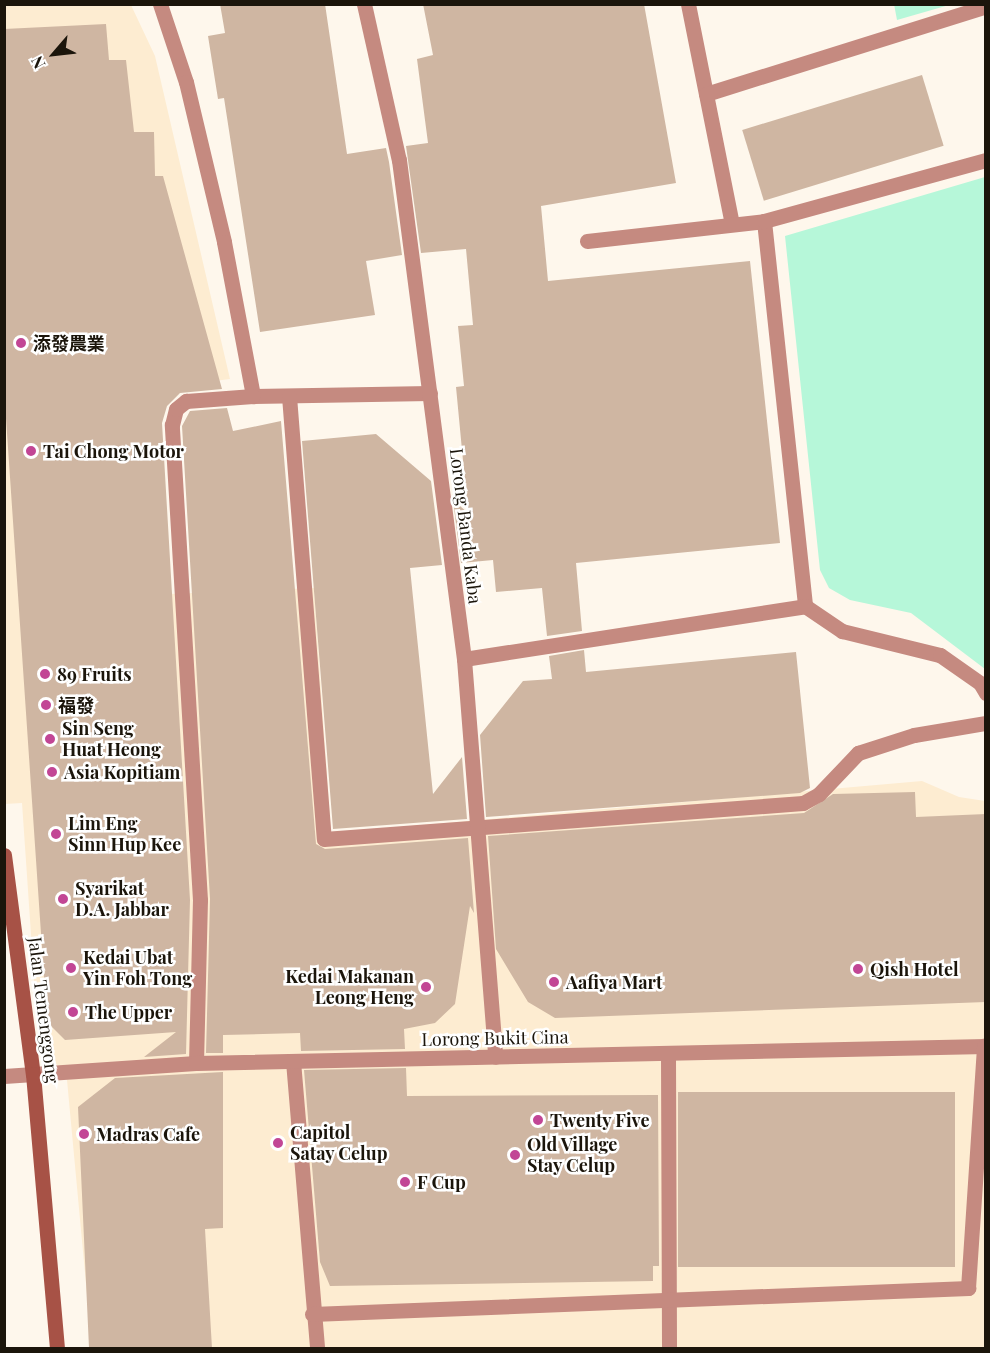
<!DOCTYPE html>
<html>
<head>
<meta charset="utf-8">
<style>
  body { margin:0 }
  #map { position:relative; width:990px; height:1353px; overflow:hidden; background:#fef7ec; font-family:"Playfair Display","Noto Sans SC",serif }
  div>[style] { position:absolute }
  .built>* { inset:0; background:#fdecd1 }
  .green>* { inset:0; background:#b6f7d9 }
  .building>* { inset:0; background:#cfb6a2; transform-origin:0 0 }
  .lane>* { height:15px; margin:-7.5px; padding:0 7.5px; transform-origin:7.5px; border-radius:7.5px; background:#c58a80 }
  .street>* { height:15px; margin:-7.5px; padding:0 7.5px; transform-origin:7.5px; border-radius:7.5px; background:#c58a80 }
  .secondary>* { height:15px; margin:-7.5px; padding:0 7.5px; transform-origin:7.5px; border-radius:7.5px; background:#a75246 }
  .dots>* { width:16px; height:16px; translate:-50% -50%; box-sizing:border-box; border:3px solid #fff; border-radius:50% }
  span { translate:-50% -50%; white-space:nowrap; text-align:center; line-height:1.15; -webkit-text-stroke:5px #fff; paint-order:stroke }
  .poi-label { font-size:18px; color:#1b150b; font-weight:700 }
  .left { translate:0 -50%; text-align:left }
  .right { translate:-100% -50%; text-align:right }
  .street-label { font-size:18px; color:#1b150b }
  .frame { position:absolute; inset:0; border:6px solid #1b150b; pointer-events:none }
  .north { position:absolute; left:24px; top:24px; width:60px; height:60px; -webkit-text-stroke:4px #fff; paint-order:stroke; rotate:242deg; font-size:16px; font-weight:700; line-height:24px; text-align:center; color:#1b150b }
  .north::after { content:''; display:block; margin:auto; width:21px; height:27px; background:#1b150b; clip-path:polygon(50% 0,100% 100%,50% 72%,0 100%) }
</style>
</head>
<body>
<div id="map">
  <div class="built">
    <div style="clip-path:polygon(4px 5px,131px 5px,155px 56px,230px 379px,159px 388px,169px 594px,314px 588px,331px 833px,922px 781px,959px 797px,985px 801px,985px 1348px,92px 1348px,67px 1080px,38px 1036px,22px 803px,5px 804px)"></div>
  </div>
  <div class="green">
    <div style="clip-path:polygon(894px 4px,949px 4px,949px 5px,897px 20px)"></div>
    <div style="clip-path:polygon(985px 177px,986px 177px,985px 669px,911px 613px,850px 600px,829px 588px,820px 570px,785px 236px)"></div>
  </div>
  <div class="building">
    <div style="clip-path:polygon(220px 4px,325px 4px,347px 154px,386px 148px,389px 162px,402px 255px,366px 261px,375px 315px,260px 332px,224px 98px,218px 99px,208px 36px,225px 33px)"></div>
    <div style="clip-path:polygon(423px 4px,644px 4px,676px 183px,541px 206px,548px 281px,750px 261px,780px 543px,576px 563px,582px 631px,547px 636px,542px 588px,496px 592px,493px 560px,461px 563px,453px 500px,468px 513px,456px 387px,464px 386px,458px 326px,473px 325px,466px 249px,421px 253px,406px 146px,428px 143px,417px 59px,433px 55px)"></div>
    <div style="clip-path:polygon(106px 24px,109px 60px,126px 60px,134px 132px,154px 132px,155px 176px,163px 176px,222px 389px,180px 393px,167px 406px,162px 423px,190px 900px,186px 1054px,144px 1057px,176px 1032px,65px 1040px,47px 1022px,4px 389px,4px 29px)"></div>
    <div style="left:922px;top:75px;width:74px;height:188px;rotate:73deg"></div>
    <div style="clip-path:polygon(227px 408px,233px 431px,281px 421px,316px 844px,325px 849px,468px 838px,474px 913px,470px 906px,455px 1004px,435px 1023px,404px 1029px,405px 1049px,301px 1051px,300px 1033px,223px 1035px,223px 1053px,206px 1053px,210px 899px,182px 426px,190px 411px)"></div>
    <div style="clip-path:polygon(376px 434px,431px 481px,442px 565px,410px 568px,433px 794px,462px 757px,467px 819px,333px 829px,302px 441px)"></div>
    <div style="clip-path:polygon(584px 650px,586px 672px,796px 652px,810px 788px,800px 793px,486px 817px,480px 735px,523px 681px,552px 679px,549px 656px)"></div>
    <div style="clip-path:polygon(915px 792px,916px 817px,986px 814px,986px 1002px,555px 1018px,528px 1002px,496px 949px,488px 836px,804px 813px,833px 794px)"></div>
    <div style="clip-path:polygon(406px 1068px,407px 1096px,658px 1095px,659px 1266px,653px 1266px,653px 1281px,330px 1286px,320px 1262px,304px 1070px)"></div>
    <div style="clip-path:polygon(223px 1072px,223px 1228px,205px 1229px,212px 1348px,89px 1348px,78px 1107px,115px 1078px)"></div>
    <div style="left:955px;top:1092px;width:175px;height:277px;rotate:90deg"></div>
  </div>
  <div class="lane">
    <div style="left:160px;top:4px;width:82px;rotate:71.6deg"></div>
    <div style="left:186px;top:82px;width:164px;rotate:76.6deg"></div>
    <div style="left:224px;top:242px;width:157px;rotate:79.3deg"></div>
    <div style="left:253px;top:396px;width:177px;rotate:-1deg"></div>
    <div style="left:688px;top:4px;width:224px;rotate:78.7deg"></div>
    <div style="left:706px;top:94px;width:294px;rotate:-17.4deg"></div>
    <div style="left:764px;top:221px;width:387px;rotate:83.9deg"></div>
    <div style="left:805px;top:606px;width:45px;rotate:34deg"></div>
    <div style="left:842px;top:631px;width:101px;rotate:13.8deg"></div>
    <div style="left:940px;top:655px;width:49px;rotate:35deg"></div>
    <div style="left:980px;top:683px;width:12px;rotate:59deg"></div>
    <div style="left:587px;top:241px;width:178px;rotate:-6.4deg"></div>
    <div style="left:764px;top:221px;width:230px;rotate:-15.4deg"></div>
    <div style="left:289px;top:396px;width:444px;rotate:85.5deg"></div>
    <div style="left:324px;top:839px;width:480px;rotate:-4.3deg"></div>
    <div style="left:803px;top:803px;width:18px;rotate:-29deg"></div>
    <div style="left:819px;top:794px;width:57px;rotate:-46.4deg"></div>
    <div style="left:858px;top:753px;width:59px;rotate:-17.8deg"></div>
    <div style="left:914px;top:735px;width:73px;rotate:-9.5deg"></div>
    <div style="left:196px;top:1063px;width:163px;rotate:-88.6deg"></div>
    <div style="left:200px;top:900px;width:476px;rotate:-93.4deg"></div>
    <div style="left:172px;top:425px;width:16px;rotate:-76deg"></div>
    <div style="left:176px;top:409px;width:13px;rotate:-39deg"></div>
    <div style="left:186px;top:401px;width:67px;rotate:-4.3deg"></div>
  </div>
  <div class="street">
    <div style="left:364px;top:4px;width:160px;rotate:77.4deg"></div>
    <div style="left:399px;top:160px;width:503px;rotate:82.58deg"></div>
    <div style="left:464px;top:659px;width:399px;rotate:85.5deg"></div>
    <div style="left:464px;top:659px;width:345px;rotate:-8.8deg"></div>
    <div style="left:668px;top:1056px;width:292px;rotate:89.8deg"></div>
    <div style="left:293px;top:1061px;width:288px;rotate:85.2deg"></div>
    <div style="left:4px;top:1076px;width:192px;rotate:-3.9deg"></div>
    <div style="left:196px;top:1063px;width:790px;rotate:-1.23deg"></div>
    <div style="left:312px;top:1314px;width:657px;rotate:-2.27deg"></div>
    <div style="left:968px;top:1288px;width:243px;rotate:-86.2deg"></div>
  </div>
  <div class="secondary">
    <div style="left:4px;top:855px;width:221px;rotate:82.5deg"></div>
    <div style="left:33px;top:1074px;width:275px;rotate:85deg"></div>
  </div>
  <div class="dots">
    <div style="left:21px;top:343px;background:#c24695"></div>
    <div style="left:31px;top:451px;background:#c24695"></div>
    <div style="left:45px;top:674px;background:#c24695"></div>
    <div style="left:46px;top:705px;background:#c24695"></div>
    <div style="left:50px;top:739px;background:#c24695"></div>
    <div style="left:52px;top:772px;background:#c24695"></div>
    <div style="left:56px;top:834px;background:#c24695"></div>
    <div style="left:63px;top:899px;background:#c24695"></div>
    <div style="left:71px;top:968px;background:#c24695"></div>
    <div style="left:858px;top:969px;background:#c24695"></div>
    <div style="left:554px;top:982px;background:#c24695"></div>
    <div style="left:426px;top:987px;background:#c24695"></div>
    <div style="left:73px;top:1012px;background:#c24695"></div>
    <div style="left:538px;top:1120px;background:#c24695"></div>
    <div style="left:84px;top:1134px;background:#c24695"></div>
    <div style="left:278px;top:1143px;background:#c24695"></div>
    <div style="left:515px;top:1155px;background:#c24695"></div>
    <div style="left:405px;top:1182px;background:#c24695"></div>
  </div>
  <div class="poi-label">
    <span class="left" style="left:33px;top:343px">添發農業</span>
    <span class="left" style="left:43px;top:451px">Tai Chong Motor</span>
    <span class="left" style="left:57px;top:674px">89 Fruits</span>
    <span class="left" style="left:58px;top:705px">福發</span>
    <span class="left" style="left:62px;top:739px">Sin Seng<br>Huat Heong</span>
    <span class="left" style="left:64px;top:772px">Asia Kopitiam</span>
    <span class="left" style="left:68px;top:834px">Lim Eng<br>Sinn Hup Kee</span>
    <span class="left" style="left:75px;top:899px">Syarikat<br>D.A. Jabbar</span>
    <span class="left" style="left:83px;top:968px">Kedai Ubat<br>Yin Foh Tong</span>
    <span class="left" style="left:870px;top:969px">Qish Hotel</span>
    <span class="right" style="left:414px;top:987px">Kedai Makanan<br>Leong Heng</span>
    <span class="left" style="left:566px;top:982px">Aafiya Mart</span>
    <span class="left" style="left:85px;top:1012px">The Upper</span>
    <span class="left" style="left:550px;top:1120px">Twenty Five</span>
    <span class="left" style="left:290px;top:1143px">Capitol<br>Satay Celup</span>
    <span class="left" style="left:96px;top:1134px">Madras Cafe</span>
    <span class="left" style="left:527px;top:1155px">Old Village<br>Stay Celup</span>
    <span class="left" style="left:417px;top:1182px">F Cup</span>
  </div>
  <div class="street-label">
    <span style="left:466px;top:526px;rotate:83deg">Lorong Banda Kaba</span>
    <span style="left:44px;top:1010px;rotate:83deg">Jalan Temenggong</span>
    <span style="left:495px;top:1038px;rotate:-1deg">Lorong Bukit Cina</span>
  </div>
  <div class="frame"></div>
  <div class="north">N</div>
</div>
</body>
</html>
